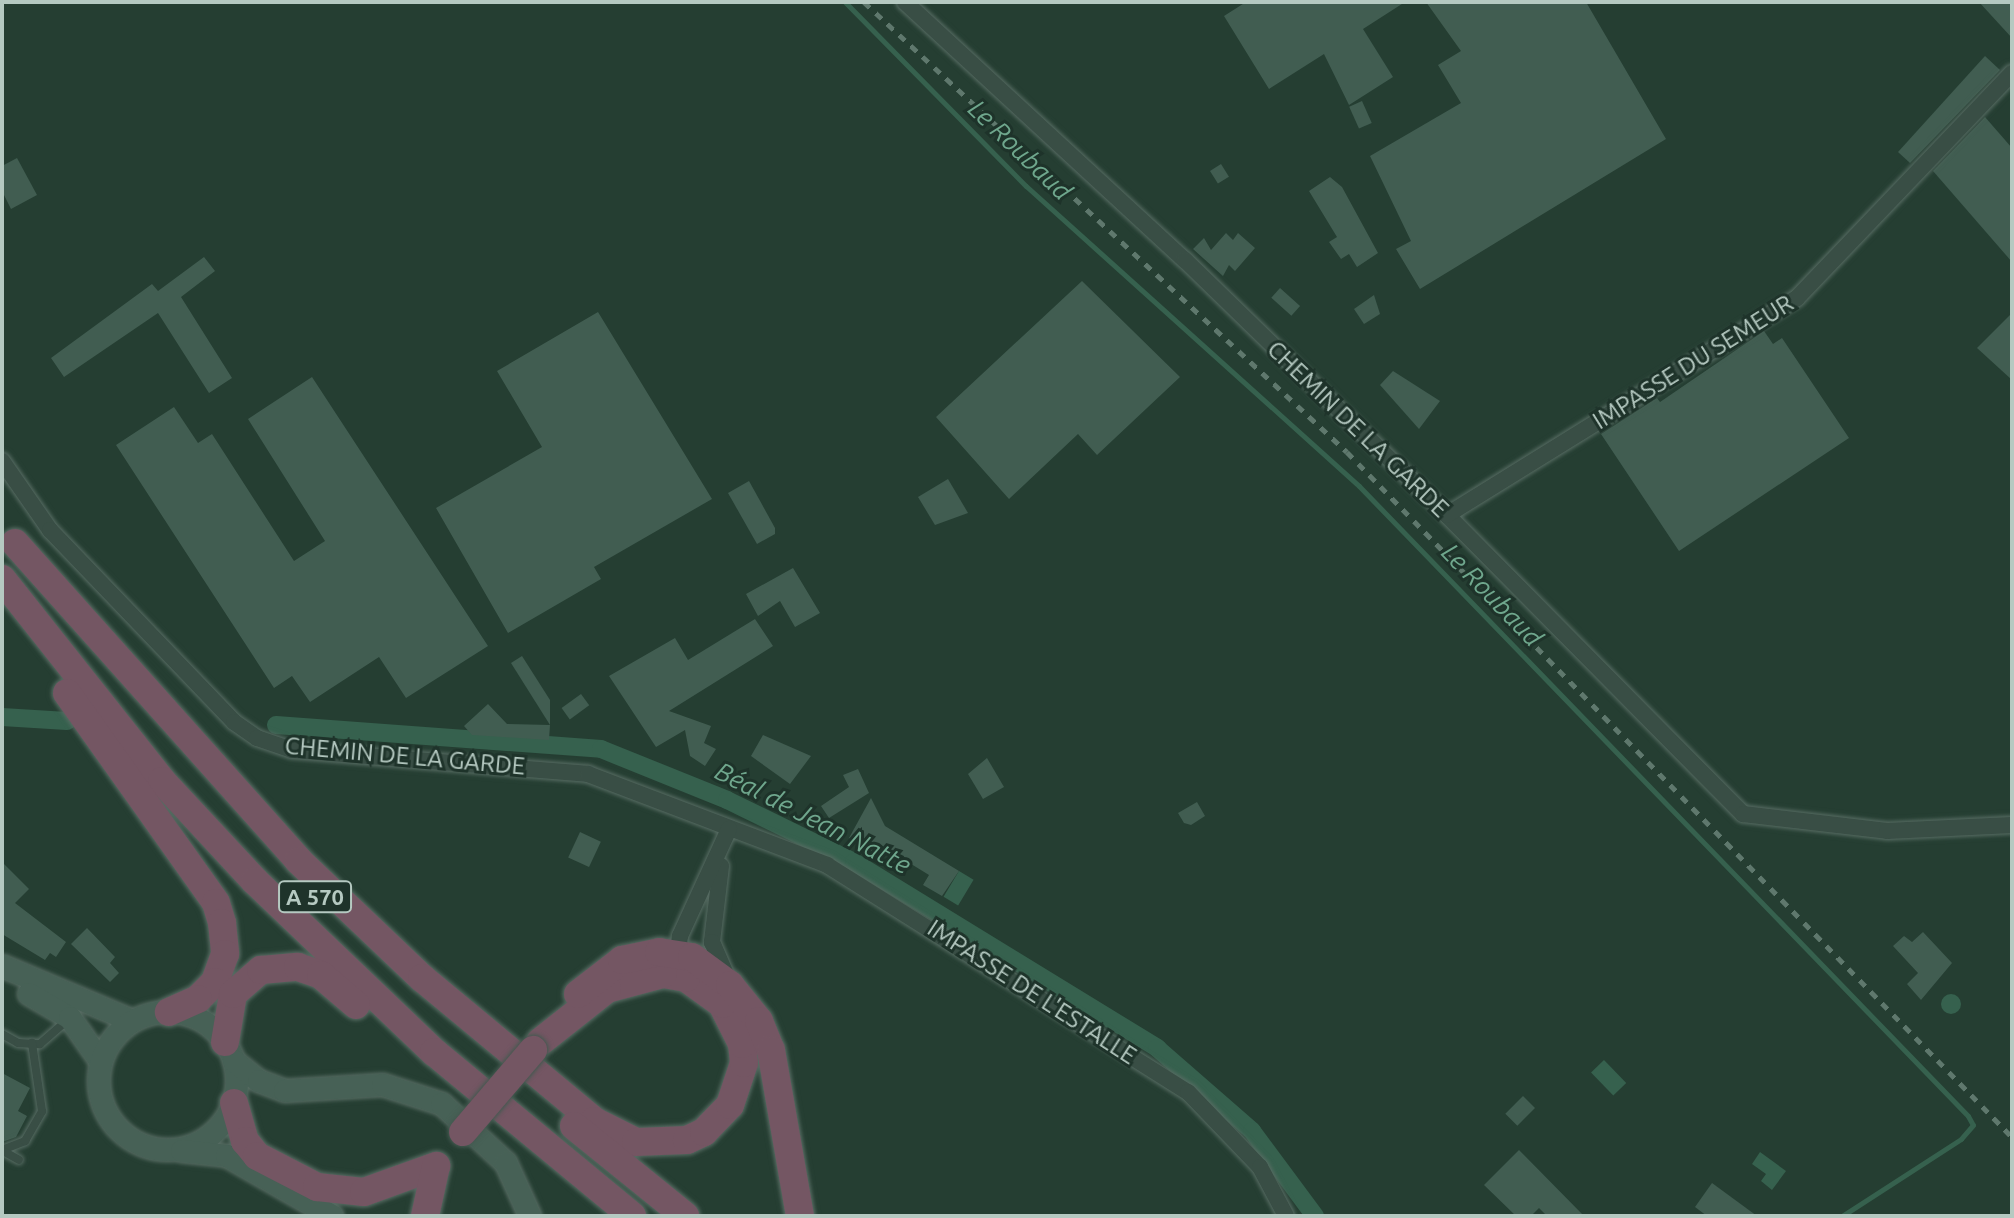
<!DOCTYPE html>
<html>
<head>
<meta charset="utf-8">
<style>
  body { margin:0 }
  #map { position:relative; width:2014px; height:1218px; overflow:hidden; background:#253e32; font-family:Ubuntu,sans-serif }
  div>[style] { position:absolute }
  .water>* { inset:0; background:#36614e; transform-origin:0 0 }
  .round { border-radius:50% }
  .stream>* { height:5px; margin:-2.5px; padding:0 2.5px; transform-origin:2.5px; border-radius:2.5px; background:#36614e }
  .canal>* { height:18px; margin:-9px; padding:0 9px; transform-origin:9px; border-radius:9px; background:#36614e }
  .building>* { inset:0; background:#415d51; transform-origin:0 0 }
  .roads { filter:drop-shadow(0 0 2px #576c63) drop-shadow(0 0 2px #576c63) }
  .service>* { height:8px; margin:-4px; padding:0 4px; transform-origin:4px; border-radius:4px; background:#394e45 }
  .minor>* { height:16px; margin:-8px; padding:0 8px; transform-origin:8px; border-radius:8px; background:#394e45 }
  .secondary>* { height:22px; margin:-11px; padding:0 11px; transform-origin:11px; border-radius:11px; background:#476156 }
  .secondary>.ring { margin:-11px; padding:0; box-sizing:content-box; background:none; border:22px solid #476156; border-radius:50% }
  .motorway>* { height:28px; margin:-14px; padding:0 14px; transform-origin:14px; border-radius:14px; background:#745663 }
  .rail>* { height:5px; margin-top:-2.5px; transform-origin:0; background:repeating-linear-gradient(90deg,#5f786d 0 8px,transparent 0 16px) }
  .bridges { filter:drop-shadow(0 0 2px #445950) drop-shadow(0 0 2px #445950) }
  .motorway-bridge>* { height:28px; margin:-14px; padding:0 14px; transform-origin:14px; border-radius:14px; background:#745663 }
  span { translate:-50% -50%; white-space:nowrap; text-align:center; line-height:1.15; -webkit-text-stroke:6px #1e332a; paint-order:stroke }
  .shield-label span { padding:2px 6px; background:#1e332a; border:2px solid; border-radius:6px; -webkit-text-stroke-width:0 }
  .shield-label { font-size:22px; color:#b5c9c1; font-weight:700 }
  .street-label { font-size:24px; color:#b5c9c1 }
  .water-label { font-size:26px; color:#6fa78d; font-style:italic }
  .frame { position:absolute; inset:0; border:4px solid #b5c9c1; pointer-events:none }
</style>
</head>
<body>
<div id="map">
  <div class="water">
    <div style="left:959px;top:871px;width:17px;height:30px;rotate:31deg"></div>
    <div class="round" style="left:1941px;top:994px;width:20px;height:20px"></div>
    <div style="left:1604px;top:1060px;width:32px;height:18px;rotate:46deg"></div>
    <div style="clip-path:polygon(1760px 1152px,1786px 1171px,1772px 1190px,1761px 1181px,1766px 1174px,1752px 1164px)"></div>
  </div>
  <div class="stream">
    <div style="left:845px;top:2px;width:258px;rotate:45.5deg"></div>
    <div style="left:1026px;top:186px;width:448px;rotate:42deg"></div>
    <div style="left:1359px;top:486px;width:876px;rotate:45.97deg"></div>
    <div style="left:1968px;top:1116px;width:10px;rotate:61deg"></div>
    <div style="left:1973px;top:1125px;width:18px;rotate:131deg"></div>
    <div style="left:1961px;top:1139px;width:142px;rotate:147.1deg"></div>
  </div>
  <div class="canal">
    <div style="left:2px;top:717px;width:65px;rotate:3.5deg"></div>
    <div style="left:276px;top:725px;width:326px;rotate:4.2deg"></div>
    <div style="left:601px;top:749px;width:136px;rotate:22deg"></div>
    <div style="left:727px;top:800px;width:141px;rotate:26deg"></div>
    <div style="left:854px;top:862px;width:356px;rotate:31.5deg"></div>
    <div style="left:1157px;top:1048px;width:126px;rotate:41.1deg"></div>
    <div style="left:1252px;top:1131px;width:106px;rotate:53.5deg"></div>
  </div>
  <div class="building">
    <div style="clip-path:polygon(1246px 2px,1405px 2px,1363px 29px,1393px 77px,1349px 105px,1324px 54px,1269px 89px,1224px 16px)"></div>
    <div style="clip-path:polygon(1426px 2px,1586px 2px,1666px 139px,1420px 289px,1396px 249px,1411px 241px,1370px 156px,1461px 103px,1438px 65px,1461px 51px)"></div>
    <div style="clip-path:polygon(1979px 2px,2012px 2px,2012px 38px)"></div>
    <div style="clip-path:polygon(1985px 56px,2000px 70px,1910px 163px,1898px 152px)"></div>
    <div style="left:1362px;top:101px;width:24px;height:14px;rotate:66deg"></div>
    <div style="clip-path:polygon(1985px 117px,2012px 148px,2012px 262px,1933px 171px)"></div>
    <div style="clip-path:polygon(17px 158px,37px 195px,11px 209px,2px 191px,2px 166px)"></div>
    <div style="left:1221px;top:164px;width:15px;height:13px;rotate:58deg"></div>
    <div style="clip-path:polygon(1330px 177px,1342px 187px,1378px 253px,1357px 267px,1349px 254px,1341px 259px,1329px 242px,1337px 237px,1309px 191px)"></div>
    <div style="clip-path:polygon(1226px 233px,1233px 240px,1238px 233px,1255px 248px,1235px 271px,1229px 265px,1223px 276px,1193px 249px,1204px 238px,1211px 250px)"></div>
    <div style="clip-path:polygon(204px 257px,215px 271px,181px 297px,232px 378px,209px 393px,158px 313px,64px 377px,51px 358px,152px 284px,158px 291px)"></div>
    <div style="clip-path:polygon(1082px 281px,1180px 377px,1097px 455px,1078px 434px,1009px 499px,936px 417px)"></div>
    <div style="left:1280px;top:288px;width:27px;height:13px;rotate:42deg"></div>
    <div style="clip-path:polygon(1374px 295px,1380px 314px,1364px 324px,1354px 309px)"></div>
    <div style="clip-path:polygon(598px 312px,712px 499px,594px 567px,601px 579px,508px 633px,436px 508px,542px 447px,497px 371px)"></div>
    <div style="clip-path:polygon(2012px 313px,2012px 380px,1977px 348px)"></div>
    <div style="clip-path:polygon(1764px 331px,1773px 344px,1782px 338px,1849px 438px,1679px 551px,1601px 434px,1657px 398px,1660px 402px)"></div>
    <div style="clip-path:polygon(1393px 371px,1440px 401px,1419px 429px,1380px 385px)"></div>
    <div style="clip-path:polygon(312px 377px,488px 646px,406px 698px,379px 657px,310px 702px,292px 676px,274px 688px,116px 445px,174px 407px,198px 443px,212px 434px,294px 561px,325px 541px,248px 419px)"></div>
    <div style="clip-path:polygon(948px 479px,968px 513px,935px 525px,918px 497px)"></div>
    <div style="clip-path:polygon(749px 481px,775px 528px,775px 534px,757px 544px,728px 493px)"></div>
    <div style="clip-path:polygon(793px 568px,820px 613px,795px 627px,780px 601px,758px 616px,746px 594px)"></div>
    <div style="clip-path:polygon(755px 619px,773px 646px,669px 711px,711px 726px,704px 743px,716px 749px,705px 766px,690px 756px,685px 730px,656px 747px,609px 676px,675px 638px,688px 660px)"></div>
    <div style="clip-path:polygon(522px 656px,550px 700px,550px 725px,511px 663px)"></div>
    <div style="left:581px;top:694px;width:14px;height:24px;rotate:54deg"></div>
    <div style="clip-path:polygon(488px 704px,507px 724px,550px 725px,549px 740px,472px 735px,464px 726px)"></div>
    <div style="clip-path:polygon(763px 735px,811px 756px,790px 784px,751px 756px)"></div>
    <div style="clip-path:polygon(987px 758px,1004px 787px,983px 799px,968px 774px)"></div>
    <div style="clip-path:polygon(858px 769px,869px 793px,829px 818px,821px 806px,849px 787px,843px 775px)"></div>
    <div style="clip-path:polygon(871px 798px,885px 826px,959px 871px,942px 896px,923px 885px,929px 875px,877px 843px,872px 852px,849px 838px)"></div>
    <div style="clip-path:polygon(1197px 802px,1205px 816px,1191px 825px,1184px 823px,1178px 813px)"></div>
    <div style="left:580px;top:832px;width:23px;height:28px;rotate:25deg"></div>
    <div style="clip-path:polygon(2px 862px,29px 889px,15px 903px,66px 942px,56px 957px,50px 953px,45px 960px,2px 934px)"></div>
    <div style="clip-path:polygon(87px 928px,115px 957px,110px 963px,119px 973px,110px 982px,71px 944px)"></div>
    <div style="clip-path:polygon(1923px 932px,1952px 963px,1921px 1000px,1907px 984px,1918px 973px,1893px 946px,1904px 936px,1912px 942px)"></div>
    <div style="clip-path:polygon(2px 1073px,30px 1088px,18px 1111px,27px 1116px,16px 1137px,2px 1142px)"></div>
    <div style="left:1523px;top:1096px;width:17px;height:25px;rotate:45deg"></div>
    <div style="clip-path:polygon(1519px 1150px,1584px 1216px,1547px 1216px,1539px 1208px,1531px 1216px,1516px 1216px,1484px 1185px)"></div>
    <div style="clip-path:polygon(1712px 1183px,1757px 1216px,1707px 1216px,1695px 1207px)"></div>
  </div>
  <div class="roads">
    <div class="service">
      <div style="left:2px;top:1034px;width:18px;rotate:29deg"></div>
      <div style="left:18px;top:1043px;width:22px;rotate:3deg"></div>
      <div style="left:40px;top:1044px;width:38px;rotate:-41deg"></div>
      <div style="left:2px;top:1150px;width:25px;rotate:-21deg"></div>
      <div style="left:25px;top:1141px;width:34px;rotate:-60deg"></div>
      <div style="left:42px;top:1111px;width:69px;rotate:-98.4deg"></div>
      <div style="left:3px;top:1151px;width:18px;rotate:29deg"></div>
    </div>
    <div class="minor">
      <div style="left:905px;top:2px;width:381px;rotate:42.7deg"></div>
      <div style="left:1185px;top:260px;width:366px;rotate:44.2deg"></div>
      <div style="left:1447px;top:515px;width:421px;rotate:45.3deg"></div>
      <div style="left:1743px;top:814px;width:145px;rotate:6.7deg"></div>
      <div style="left:1887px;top:831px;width:125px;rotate:-2.7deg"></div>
      <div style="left:2px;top:461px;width:84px;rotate:55.2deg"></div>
      <div style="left:50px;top:530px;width:266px;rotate:46.2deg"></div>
      <div style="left:234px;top:722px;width:28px;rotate:35deg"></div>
      <div style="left:257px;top:738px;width:37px;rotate:19deg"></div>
      <div style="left:292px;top:750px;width:297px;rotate:4.6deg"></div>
      <div style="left:588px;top:774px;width:256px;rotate:20.8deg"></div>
      <div style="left:827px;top:865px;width:426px;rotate:32.2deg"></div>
      <div style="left:1188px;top:1092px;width:104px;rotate:46.2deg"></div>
      <div style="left:1260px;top:1167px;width:55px;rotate:62deg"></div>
      <div style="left:1447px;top:515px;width:412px;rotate:-31.8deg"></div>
      <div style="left:1797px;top:298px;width:311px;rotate:-46.3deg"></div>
      <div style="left:721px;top:866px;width:77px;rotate:96.8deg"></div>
      <div style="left:712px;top:942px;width:40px;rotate:66.6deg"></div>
      <div style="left:677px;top:960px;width:24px;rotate:-83deg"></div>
      <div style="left:680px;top:936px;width:118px;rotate:-65.4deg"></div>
    </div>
    <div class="secondary">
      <div style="left:2px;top:966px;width:142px;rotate:22.8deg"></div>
      <div style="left:29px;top:994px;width:48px;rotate:30.3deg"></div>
      <div style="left:70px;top:1018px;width:54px;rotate:54.8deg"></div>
      <div class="ring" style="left:99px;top:1012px;width:116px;height:116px"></div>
      <div style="left:234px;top:1061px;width:32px;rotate:39deg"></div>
      <div style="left:259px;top:1081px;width:28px;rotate:21deg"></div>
      <div style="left:285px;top:1091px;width:98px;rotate:-3.5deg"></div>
      <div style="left:383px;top:1085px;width:62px;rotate:17.9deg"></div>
      <div style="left:442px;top:1104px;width:87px;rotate:42.7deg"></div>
      <div style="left:506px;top:1163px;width:58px;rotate:65.6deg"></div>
      <div style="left:182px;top:1151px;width:45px;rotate:6.3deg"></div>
      <div style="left:227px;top:1156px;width:121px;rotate:29.7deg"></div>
    </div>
    <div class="motorway">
      <div style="left:15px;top:543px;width:426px;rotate:48.2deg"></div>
      <div style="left:299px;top:861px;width:170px;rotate:43.6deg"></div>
      <div style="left:422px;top:978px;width:224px;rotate:39.7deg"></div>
      <div style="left:594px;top:1121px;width:47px;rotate:26.6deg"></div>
      <div style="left:636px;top:1142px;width:51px;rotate:-2.2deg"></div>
      <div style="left:687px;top:1140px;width:19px;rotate:-25deg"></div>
      <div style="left:704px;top:1132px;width:37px;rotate:-46deg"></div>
      <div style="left:730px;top:1105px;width:44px;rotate:-71.6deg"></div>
      <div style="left:744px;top:1063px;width:19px;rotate:-96deg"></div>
      <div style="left:742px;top:1044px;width:45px;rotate:-116.6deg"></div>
      <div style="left:722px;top:1004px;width:44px;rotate:-144.2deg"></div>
      <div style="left:686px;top:978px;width:23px;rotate:-170deg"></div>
      <div style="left:663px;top:974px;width:58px;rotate:165deg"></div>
      <div style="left:607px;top:989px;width:85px;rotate:141.7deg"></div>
      <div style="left:2px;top:579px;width:258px;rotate:51.6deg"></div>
      <div style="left:162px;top:781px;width:137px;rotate:47.1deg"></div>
      <div style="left:255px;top:881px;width:248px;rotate:43.7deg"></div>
      <div style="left:434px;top:1052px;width:257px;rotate:39.6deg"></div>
      <div style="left:67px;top:693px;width:257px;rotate:54.6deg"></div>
      <div style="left:216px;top:903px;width:21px;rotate:73deg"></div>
      <div style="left:222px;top:923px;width:31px;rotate:84deg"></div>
      <div style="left:225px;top:954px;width:30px;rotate:110deg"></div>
      <div style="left:215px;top:982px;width:24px;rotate:135deg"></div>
      <div style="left:198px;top:999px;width:32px;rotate:156deg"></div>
      <div style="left:578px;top:994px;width:56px;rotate:-37.7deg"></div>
      <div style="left:622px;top:960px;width:38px;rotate:-12deg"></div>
      <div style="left:659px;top:952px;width:33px;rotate:9deg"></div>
      <div style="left:692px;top:957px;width:47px;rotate:36.4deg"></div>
      <div style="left:730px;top:985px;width:46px;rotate:51.1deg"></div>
      <div style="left:759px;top:1021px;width:31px;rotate:68deg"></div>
      <div style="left:771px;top:1050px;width:169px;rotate:80.1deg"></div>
      <div style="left:225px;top:1042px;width:49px;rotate:-80.5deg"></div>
      <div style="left:233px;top:994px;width:37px;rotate:-41deg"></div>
      <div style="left:261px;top:970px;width:37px;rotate:-5deg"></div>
      <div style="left:298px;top:967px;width:24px;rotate:19deg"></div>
      <div style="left:321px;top:975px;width:46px;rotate:40.6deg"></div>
      <div style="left:234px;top:1103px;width:40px;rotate:74deg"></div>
      <div style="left:245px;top:1141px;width:19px;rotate:51deg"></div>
      <div style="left:257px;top:1156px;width:68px;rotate:27.3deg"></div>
      <div style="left:317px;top:1187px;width:47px;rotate:6.1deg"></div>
      <div style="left:364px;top:1192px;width:77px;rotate:-19.9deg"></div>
      <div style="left:574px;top:1126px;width:143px;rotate:39deg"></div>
      <div style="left:425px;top:1216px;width:51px;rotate:-77.6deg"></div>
    </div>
  </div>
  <div class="rail">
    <div style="left:864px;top:2px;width:660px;rotate:42.97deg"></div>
    <div style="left:1347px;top:452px;width:955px;rotate:45.85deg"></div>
  </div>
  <div class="bridges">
    <div class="motorway-bridge">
      <div style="left:463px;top:1132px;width:108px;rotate:-49.5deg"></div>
    </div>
  </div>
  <div class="shield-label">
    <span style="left:315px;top:897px">A 570</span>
  </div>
  <div class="street-label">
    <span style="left:1693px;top:362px;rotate:-32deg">IMPASSE DU SEMEUR</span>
    <span style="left:1358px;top:429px;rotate:44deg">CHEMIN DE LA GARDE</span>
    <span style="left:405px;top:756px;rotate:5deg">CHEMIN DE LA GARDE</span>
    <span style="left:1032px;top:992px;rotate:33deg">IMPASSE DE L'ESTALLE</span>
  </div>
  <div class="water-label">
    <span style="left:1020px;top:150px;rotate:44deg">Le Roubaud</span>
    <span style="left:1492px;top:595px;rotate:46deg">Le Roubaud</span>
    <span style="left:813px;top:818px;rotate:27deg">Béal de Jean Natte</span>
  </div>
  <div class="frame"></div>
</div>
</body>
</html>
